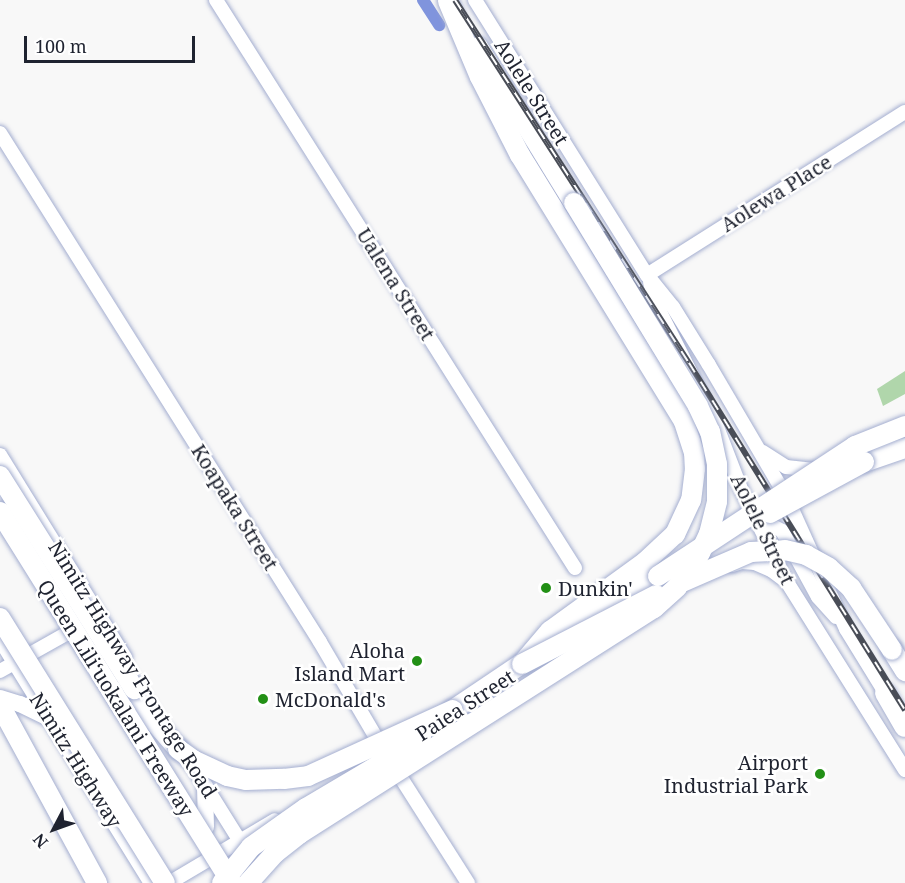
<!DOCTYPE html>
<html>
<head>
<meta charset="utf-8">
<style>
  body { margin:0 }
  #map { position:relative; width:905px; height:883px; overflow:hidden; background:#f8f8f8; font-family:"Noto Serif",serif }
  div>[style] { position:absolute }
  .green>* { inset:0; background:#b0d6ab }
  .canal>* { height:12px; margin:-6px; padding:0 6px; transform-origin:6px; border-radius:6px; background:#8094dd }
  .roads { filter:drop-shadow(0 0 2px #a4aed0) drop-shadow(0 0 2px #a4aed0) }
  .minor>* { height:14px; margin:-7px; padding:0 7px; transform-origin:7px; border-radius:7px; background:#fff }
  .major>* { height:16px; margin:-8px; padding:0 8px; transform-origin:8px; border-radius:8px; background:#fff }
  .highway>* { height:20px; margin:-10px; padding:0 10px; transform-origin:10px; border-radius:10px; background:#fff }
  .rail>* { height:6px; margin-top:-3px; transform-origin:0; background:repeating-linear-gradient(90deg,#fff 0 11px,#494d57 0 22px); box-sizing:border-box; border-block:2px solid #494d57 }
  .bridges { filter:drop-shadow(0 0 2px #a4aed0) drop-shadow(0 0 2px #a4aed0) }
  .highway-bridge>* { height:20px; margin:-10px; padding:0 10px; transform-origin:10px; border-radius:10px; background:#fff }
  .dots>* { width:16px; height:16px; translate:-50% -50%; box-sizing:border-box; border:3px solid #fff; border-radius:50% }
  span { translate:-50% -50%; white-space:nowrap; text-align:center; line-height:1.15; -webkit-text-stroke:5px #fff; paint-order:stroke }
  .street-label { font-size:20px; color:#1f2330 }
  .poi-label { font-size:20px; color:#1f2330 }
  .left { translate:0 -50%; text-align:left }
  .right { translate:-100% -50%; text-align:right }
  .north { position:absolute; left:24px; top:799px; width:60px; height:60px; -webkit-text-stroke:4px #fff; paint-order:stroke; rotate:229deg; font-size:16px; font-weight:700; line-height:24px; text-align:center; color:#1f2330 }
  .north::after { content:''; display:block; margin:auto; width:21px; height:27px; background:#1f2330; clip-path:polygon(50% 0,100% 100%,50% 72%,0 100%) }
  .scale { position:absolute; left:24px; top:36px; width:171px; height:27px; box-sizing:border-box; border:3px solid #1f2330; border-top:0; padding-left:8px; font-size:18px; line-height:21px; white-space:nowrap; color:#1f2330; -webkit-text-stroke:4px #fff; paint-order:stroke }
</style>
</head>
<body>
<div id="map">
  <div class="green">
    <div style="clip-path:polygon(905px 371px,905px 394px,883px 406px,877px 389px)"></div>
  </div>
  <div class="canal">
    <div style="left:423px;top:0;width:30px;rotate:57deg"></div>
  </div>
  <div class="roads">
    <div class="minor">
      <div style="left:216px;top:0;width:672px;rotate:57.71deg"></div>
      <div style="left:475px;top:0;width:324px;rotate:58deg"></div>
      <div style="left:647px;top:275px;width:41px;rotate:50.9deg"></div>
      <div style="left:673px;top:307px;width:68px;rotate:58.2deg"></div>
      <div style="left:709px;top:365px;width:152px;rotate:59.6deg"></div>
      <div style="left:786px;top:496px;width:146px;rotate:65.7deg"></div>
      <div style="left:846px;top:629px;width:82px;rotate:58.4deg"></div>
      <div style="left:0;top:133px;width:601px;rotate:57.84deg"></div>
      <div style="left:320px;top:642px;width:132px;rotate:59.6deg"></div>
      <div style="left:387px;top:756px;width:151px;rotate:57.5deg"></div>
      <div style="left:647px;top:275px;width:305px;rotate:-32.3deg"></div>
      <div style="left:650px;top:282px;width:21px;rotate:76deg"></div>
      <div style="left:655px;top:302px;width:131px;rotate:63.2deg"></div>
      <div style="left:714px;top:419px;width:75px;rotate:68.9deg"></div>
      <div style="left:741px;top:489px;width:104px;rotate:63.7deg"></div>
      <div style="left:787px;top:582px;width:222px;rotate:57.9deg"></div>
      <div style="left:763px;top:452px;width:27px;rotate:33deg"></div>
      <div style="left:786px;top:467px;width:31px;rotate:6deg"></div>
      <div style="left:0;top:455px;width:238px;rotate:58.3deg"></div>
      <div style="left:755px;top:517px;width:30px;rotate:27deg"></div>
      <div style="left:782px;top:531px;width:75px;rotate:61.4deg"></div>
      <div style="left:818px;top:597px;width:27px;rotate:48deg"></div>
      <div style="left:732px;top:565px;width:10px;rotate:-17deg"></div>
      <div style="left:742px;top:562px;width:13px;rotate:4deg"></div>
      <div style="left:755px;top:563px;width:17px;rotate:24deg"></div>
      <div style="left:771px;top:570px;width:15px;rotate:37deg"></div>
      <div style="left:0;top:671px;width:92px;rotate:-29.4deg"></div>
      <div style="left:188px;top:758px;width:104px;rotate:58deg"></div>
      <div style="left:169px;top:883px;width:123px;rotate:-30.7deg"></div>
    </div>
    <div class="major">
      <div style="left:0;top:495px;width:34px;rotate:60deg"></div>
      <div style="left:0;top:638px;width:288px;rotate:58.2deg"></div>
      <div style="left:0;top:698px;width:21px;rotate:17deg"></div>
      <div style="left:20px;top:704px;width:32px;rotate:26deg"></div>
      <div style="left:205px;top:786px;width:41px;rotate:88.6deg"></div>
    </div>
    <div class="highway">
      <div style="left:448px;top:1px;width:82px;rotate:67.2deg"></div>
      <div style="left:480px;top:77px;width:88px;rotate:62.9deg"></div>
      <div style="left:520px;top:155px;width:313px;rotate:58.4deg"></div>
      <div style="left:684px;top:422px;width:32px;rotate:72deg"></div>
      <div style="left:694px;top:452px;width:17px;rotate:87deg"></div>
      <div style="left:695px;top:469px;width:31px;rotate:97deg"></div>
      <div style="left:691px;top:500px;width:38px;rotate:115deg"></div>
      <div style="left:675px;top:534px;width:41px;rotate:137deg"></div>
      <div style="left:645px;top:562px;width:117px;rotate:144deg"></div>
      <div style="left:550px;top:631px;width:43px;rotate:130.3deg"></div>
      <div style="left:478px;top:47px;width:183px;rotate:58.4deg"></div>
      <div style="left:864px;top:462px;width:43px;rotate:-18.9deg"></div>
      <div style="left:583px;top:625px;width:90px;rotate:-33.2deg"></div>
      <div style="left:892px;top:650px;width:25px;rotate:58deg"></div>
      <div style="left:134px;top:689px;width:36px;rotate:58deg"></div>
      <div style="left:153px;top:720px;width:38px;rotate:49deg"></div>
      <div style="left:885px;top:693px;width:39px;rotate:60deg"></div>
      <div style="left:0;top:705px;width:203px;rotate:61.4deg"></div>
      <div style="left:453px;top:710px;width:97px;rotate:-34deg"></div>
    </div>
  </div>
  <div class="rail">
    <div style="left:455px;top:0;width:432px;rotate:57.2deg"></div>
    <div style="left:689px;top:363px;width:409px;rotate:58.1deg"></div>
  </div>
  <div class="bridges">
    <div class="highway-bridge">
      <div style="left:0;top:476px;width:252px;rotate:57.8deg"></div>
      <div style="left:0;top:512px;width:438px;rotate:58deg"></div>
      <div style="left:770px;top:513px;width:107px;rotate:-28.5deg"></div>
      <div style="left:658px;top:576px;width:236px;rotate:-33.4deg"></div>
      <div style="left:855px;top:446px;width:54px;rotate:-21.8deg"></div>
      <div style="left:682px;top:582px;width:75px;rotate:-23.5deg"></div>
      <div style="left:751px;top:552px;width:34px;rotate:-3deg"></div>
      <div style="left:785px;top:550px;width:22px;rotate:13deg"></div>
      <div style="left:806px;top:555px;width:26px;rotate:29deg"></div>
      <div style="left:829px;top:568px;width:30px;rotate:42deg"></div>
      <div style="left:851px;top:588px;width:74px;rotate:56.5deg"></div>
      <div style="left:0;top:618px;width:312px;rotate:58.1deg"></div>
      <div style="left:522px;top:664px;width:151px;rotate:-27.2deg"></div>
      <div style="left:178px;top:749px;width:19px;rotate:36deg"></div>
      <div style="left:193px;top:760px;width:38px;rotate:25deg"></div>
      <div style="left:227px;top:776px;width:19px;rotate:12deg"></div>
      <div style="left:246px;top:780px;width:38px;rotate:-2deg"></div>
      <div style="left:284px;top:779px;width:24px;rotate:-7deg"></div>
      <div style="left:308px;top:776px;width:159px;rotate:-24.5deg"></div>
      <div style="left:222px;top:883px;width:46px;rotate:-51.1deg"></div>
      <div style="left:251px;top:847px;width:67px;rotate:-35.3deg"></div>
      <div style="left:306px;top:808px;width:82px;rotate:-30.6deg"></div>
      <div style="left:377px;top:766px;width:56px;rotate:-36.3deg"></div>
      <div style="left:248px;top:883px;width:40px;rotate:-48deg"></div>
      <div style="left:275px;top:853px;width:31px;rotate:-38deg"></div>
      <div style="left:299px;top:834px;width:421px;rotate:-32.5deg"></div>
      <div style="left:654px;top:608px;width:31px;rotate:-42deg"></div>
      <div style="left:677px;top:587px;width:41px;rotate:-55.9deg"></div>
      <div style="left:700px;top:553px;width:21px;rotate:-65deg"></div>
      <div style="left:709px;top:534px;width:34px;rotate:-76deg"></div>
      <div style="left:717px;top:501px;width:37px;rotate:-90deg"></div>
      <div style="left:717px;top:464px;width:33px;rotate:-102deg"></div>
      <div style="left:710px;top:432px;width:29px;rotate:-115deg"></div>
      <div style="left:698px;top:406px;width:238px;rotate:-121.4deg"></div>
    </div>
  </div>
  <div class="dots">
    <div style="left:546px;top:588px;background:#239016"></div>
    <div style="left:417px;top:661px;background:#239016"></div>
    <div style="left:263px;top:699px;background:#239016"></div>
    <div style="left:820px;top:774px;background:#239016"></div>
  </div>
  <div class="street-label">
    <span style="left:532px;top:92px;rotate:58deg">Aolele Street</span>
    <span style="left:776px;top:193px;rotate:-32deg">Aolewa Place</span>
    <span style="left:396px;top:284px;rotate:58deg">Ualena Street</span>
    <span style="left:235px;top:507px;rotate:58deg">Koapaka Street</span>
    <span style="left:763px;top:529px;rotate:64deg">Aolele Street</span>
    <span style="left:133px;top:669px;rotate:58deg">Nimitz Highway Frontage Road</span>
    <span style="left:116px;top:698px;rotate:58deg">Queen Liliʻuokalani Freeway</span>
    <span style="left:465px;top:705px;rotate:-33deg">Paiea Street</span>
    <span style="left:76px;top:760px;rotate:58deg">Nimitz Highway</span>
  </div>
  <div class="poi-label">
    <span class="left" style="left:558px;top:588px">Dunkin'</span>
    <span class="right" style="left:405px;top:662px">Aloha<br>Island Mart</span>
    <span class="left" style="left:275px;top:699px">McDonald's</span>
    <span class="right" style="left:808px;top:774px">Airport<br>Industrial Park</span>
  </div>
  <div class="north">N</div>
  <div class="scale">100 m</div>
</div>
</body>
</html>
